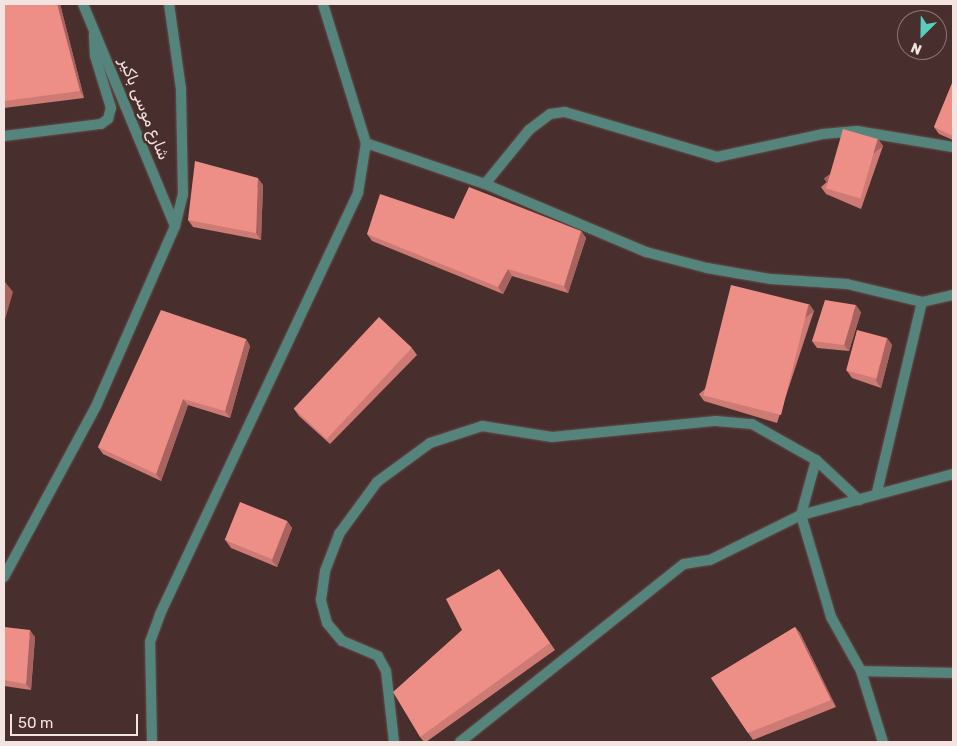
<!DOCTYPE html>
<html>
<head>
<meta charset="utf-8">
<style>
  body { margin:0 }
  #map { position:relative; width:957px; height:746px; overflow:hidden; background:#482f2d; font-family:Rubik,Vazirmatn,sans-serif }
  div>[style] { position:absolute }
  .roads { filter:drop-shadow(0 0 1px #634c4a) drop-shadow(0 0 1px #634c4a) }
  .street>* { height:10px; margin:-5px; padding:0 5px; transform-origin:5px; border-radius:5px; background:#55847c }
  .wall>* { inset:0; background:#cd7b74 }
  .shaded-wall>* { inset:0; background:#a7645e; transform-origin:0 0 }
  .building>* { inset:0; background:#ee8f87; transform-origin:0 0 }
  span { translate:-50% -50%; white-space:nowrap; text-align:center; line-height:1.15; -webkit-text-stroke:5px #482f2d; paint-order:stroke }
  .street-label { font-size:16px; color:#f3e3e1 }
  .frame { position:absolute; inset:0; border:5px solid #f3e3e1; pointer-events:none }
  .north { position:absolute; left:897px; top:10px; width:50px; height:50px; box-sizing:border-box; background:#482f2d; border:1px solid #8c7775; border-radius:50%; rotate:203deg; font-size:14px; font-weight:700; line-height:20px; text-align:center; color:#f3e3e1 }
  .north::after { content:''; display:block; margin:auto; width:18px; height:22px; background:#59cebe; clip-path:polygon(50% 0,100% 100%,50% 72%,0 100%) }
  .scale { position:absolute; left:10px; top:714px; width:128px; height:22px; box-sizing:border-box; border:2px solid #f3e3e1; border-top:0; padding-left:6px; font-size:15px; line-height:18px; white-space:nowrap; color:#f3e3e1; -webkit-text-stroke:4px #482f2d; paint-order:stroke }
</style>
</head>
<body>
<div id="map">
  <div class="roads">
    <div class="street">
      <div style="left:83px;top:4px;width:240px;rotate:67.5deg"></div>
      <div style="left:4px;top:136px;width:98px;rotate:-7.1deg"></div>
      <div style="left:101px;top:124px;width:9px;rotate:-36deg"></div>
      <div style="left:108px;top:119px;width:11px;rotate:-75deg"></div>
      <div style="left:111px;top:108px;width:54px;rotate:-107.1deg"></div>
      <div style="left:95px;top:56px;width:21px;rotate:-93deg"></div>
      <div style="left:366px;top:143px;width:126px;rotate:19deg"></div>
      <div style="left:485px;top:184px;width:175px;rotate:22.9deg"></div>
      <div style="left:646px;top:252px;width:63px;rotate:14.7deg"></div>
      <div style="left:707px;top:268px;width:65px;rotate:9.8deg"></div>
      <div style="left:771px;top:279px;width:76px;rotate:3.8deg"></div>
      <div style="left:847px;top:284px;width:77px;rotate:13.5deg"></div>
      <div style="left:922px;top:302px;width:32px;rotate:-13deg"></div>
      <div style="left:485px;top:184px;width:70px;rotate:-50.8deg"></div>
      <div style="left:529px;top:130px;width:26px;rotate:-37deg"></div>
      <div style="left:550px;top:114px;width:15px;rotate:-8deg"></div>
      <div style="left:565px;top:112px;width:159px;rotate:16.5deg"></div>
      <div style="left:717px;top:157px;width:108px;rotate:-12.2deg"></div>
      <div style="left:823px;top:134px;width:34px;rotate:-5deg"></div>
      <div style="left:857px;top:131px;width:97px;rotate:9.5deg"></div>
      <div style="left:816px;top:460px;width:57px;rotate:105.3deg"></div>
      <div style="left:801px;top:515px;width:106px;rotate:73.6deg"></div>
      <div style="left:831px;top:617px;width:62px;rotate:60.9deg"></div>
      <div style="left:861px;top:671px;width:74px;rotate:72.8deg"></div>
      <div style="left:877px;top:492px;width:195px;rotate:-76.7deg"></div>
      <div style="left:4px;top:577px;width:196px;rotate:-61.7deg"></div>
      <div style="left:97px;top:404px;width:194px;rotate:-66.3deg"></div>
      <div style="left:175px;top:226px;width:32px;rotate:-76deg"></div>
      <div style="left:183px;top:195px;width:106px;rotate:-91.1deg"></div>
      <div style="left:181px;top:89px;width:86px;rotate:-98deg"></div>
      <div style="left:861px;top:671px;width:92px;rotate:1.2deg"></div>
      <div style="left:152px;top:742px;width:100px;rotate:-91.1deg"></div>
      <div style="left:150px;top:642px;width:30px;rotate:-70deg"></div>
      <div style="left:160px;top:614px;width:465px;rotate:-64.8deg"></div>
      <div style="left:358px;top:193px;width:51px;rotate:-80.9deg"></div>
      <div style="left:366px;top:143px;width:145px;rotate:-107.2deg"></div>
      <div style="left:394px;top:742px;width:71px;rotate:-96.4deg"></div>
      <div style="left:386px;top:671px;width:17px;rotate:-118deg"></div>
      <div style="left:378px;top:656px;width:39px;rotate:-157deg"></div>
      <div style="left:342px;top:641px;width:23px;rotate:-130deg"></div>
      <div style="left:327px;top:623px;width:24px;rotate:-105deg"></div>
      <div style="left:321px;top:600px;width:29px;rotate:-82deg"></div>
      <div style="left:325px;top:571px;width:40px;rotate:-69deg"></div>
      <div style="left:339px;top:534px;width:64px;rotate:-53.8deg"></div>
      <div style="left:377px;top:482px;width:66px;rotate:-36.3deg"></div>
      <div style="left:430px;top:443px;width:55px;rotate:-18.1deg"></div>
      <div style="left:482px;top:426px;width:71px;rotate:8.9deg"></div>
      <div style="left:552px;top:437px;width:165px;rotate:-5.6deg"></div>
      <div style="left:716px;top:421px;width:36px;rotate:5deg"></div>
      <div style="left:752px;top:424px;width:73px;rotate:29.4deg"></div>
      <div style="left:816px;top:460px;width:59px;rotate:42.9deg"></div>
      <div style="left:460px;top:742px;width:286px;rotate:-38.5deg"></div>
      <div style="left:684px;top:564px;width:26px;rotate:-9deg"></div>
      <div style="left:710px;top:560px;width:102px;rotate:-26.3deg"></div>
      <div style="left:801px;top:515px;width:157px;rotate:-15.1deg"></div>
    </div>
  </div>
  <div class="wall">
    <div style="clip-path:polygon(4px 4px,60px 4px,84px 98px,4px 108px)"></div>
    <div style="clip-path:polygon(953px 81px,953px 140px,939px 134px,934px 127px)"></div>
    <div style="clip-path:polygon(878px 139px,883px 146px,861px 209px,826px 194px,821px 187px)"></div>
    <div style="clip-path:polygon(263px 185px,261px 240px,193px 227px,188px 220px)"></div>
    <div style="clip-path:polygon(454px 219px,581px 231px,586px 238px,568px 293px,512px 276px,503px 294px,372px 241px,367px 234px)"></div>
    <div style="clip-path:polygon(809px 304px,814px 311px,777px 423px,704px 401px,699px 394px)"></div>
    <div style="clip-path:polygon(861px 312px,849px 351px,817px 348px,812px 341px)"></div>
    <div style="clip-path:polygon(887px 338px,892px 345px,881px 388px,852px 378px,847px 371px)"></div>
    <div style="clip-path:polygon(246px 339px,250px 346px,230px 418px,188px 405px,161px 481px,103px 454px,98px 447px)"></div>
    <div style="clip-path:polygon(412px 348px,417px 355px,330px 444px,299px 416px,294px 409px)"></div>
    <div style="clip-path:polygon(287px 521px,292px 528px,277px 567px,231px 548px,226px 541px)"></div>
    <div style="clip-path:polygon(499px 569px,555px 650px,426px 742px,424px 742px,420px 737px,462px 630px)"></div>
    <div style="clip-path:polygon(4px 627px,35px 637px,31px 690px,4px 686px)"></div>
    <div style="clip-path:polygon(795px 627px,800px 633px,836px 707px,753px 740px,711px 678px)"></div>
  </div>
  <div class="shaded-wall">
    <div style="clip-path:polygon(57px 4px,60px 4px,84px 98px,80px 91px)"></div>
    <div style="left:878px;top:139px;width:9px;height:67px;rotate:54deg"></div>
    <div style="clip-path:polygon(258px 178px,263px 185px,261px 240px,256px 233px)"></div>
    <div style="clip-path:polygon(581px 231px,586px 238px,568px 293px,564px 286px)"></div>
    <div style="clip-path:polygon(508px 269px,512px 276px,503px 294px,498px 287px)"></div>
    <div style="clip-path:polygon(5px 282px,13px 292px,4px 323px,4px 288px)"></div>
    <div style="left:809px;top:304px;width:9px;height:118px;rotate:54deg"></div>
    <div style="clip-path:polygon(856px 305px,861px 312px,849px 351px,844px 345px)"></div>
    <div style="clip-path:polygon(887px 338px,892px 345px,881px 388px,876px 381px)"></div>
    <div style="clip-path:polygon(246px 339px,250px 346px,230px 418px,225px 411px)"></div>
    <div style="clip-path:polygon(183px 399px,188px 405px,161px 481px,156px 474px)"></div>
    <div style="clip-path:polygon(287px 521px,292px 528px,277px 567px,272px 561px)"></div>
    <div style="clip-path:polygon(795px 627px,800px 633px,836px 707px,831px 700px)"></div>
    <div style="clip-path:polygon(30px 630px,35px 637px,31px 690px,26px 684px)"></div>
  </div>
  <div class="building">
    <div style="clip-path:polygon(4px 4px,57px 4px,80px 91px,4px 101px)"></div>
    <div style="clip-path:polygon(953px 81px,953px 136px,934px 127px)"></div>
    <div style="left:843px;top:129px;width:36px;height:62px;rotate:16deg"></div>
    <div style="clip-path:polygon(195px 161px,258px 178px,256px 233px,188px 220px)"></div>
    <div style="clip-path:polygon(469px 187px,581px 231px,564px 286px,508px 269px,498px 287px,367px 234px,380px 194px,454px 219px)"></div>
    <div style="left:731px;top:285px;width:80px;height:114px;rotate:14deg"></div>
    <div style="clip-path:polygon(825px 300px,856px 305px,844px 345px,812px 341px)"></div>
    <div style="clip-path:polygon(161px 310px,246px 339px,225px 411px,183px 399px,156px 474px,98px 447px)"></div>
    <div style="left:379px;top:317px;width:45px;height:125px;rotate:43deg"></div>
    <div style="left:857px;top:330px;width:31px;height:42px;rotate:15deg"></div>
    <div style="left:240px;top:502px;width:51px;height:41px;rotate:22deg"></div>
    <div style="clip-path:polygon(499px 569px,550px 643px,420px 737px,393px 692px,462px 630px,446px 599px)"></div>
    <div style="clip-path:polygon(4px 627px,30px 630px,26px 684px,4px 680px)"></div>
    <div style="clip-path:polygon(795px 627px,831px 700px,748px 733px,711px 678px)"></div>
  </div>
  <div class="street-label">
    <span style="left:144px;top:109px;rotate:68deg">شارع موسى باكير</span>
  </div>
  <div class="frame"></div>
  <div class="north">N</div>
  <div class="scale">50 m</div>
</div>
</body>
</html>
